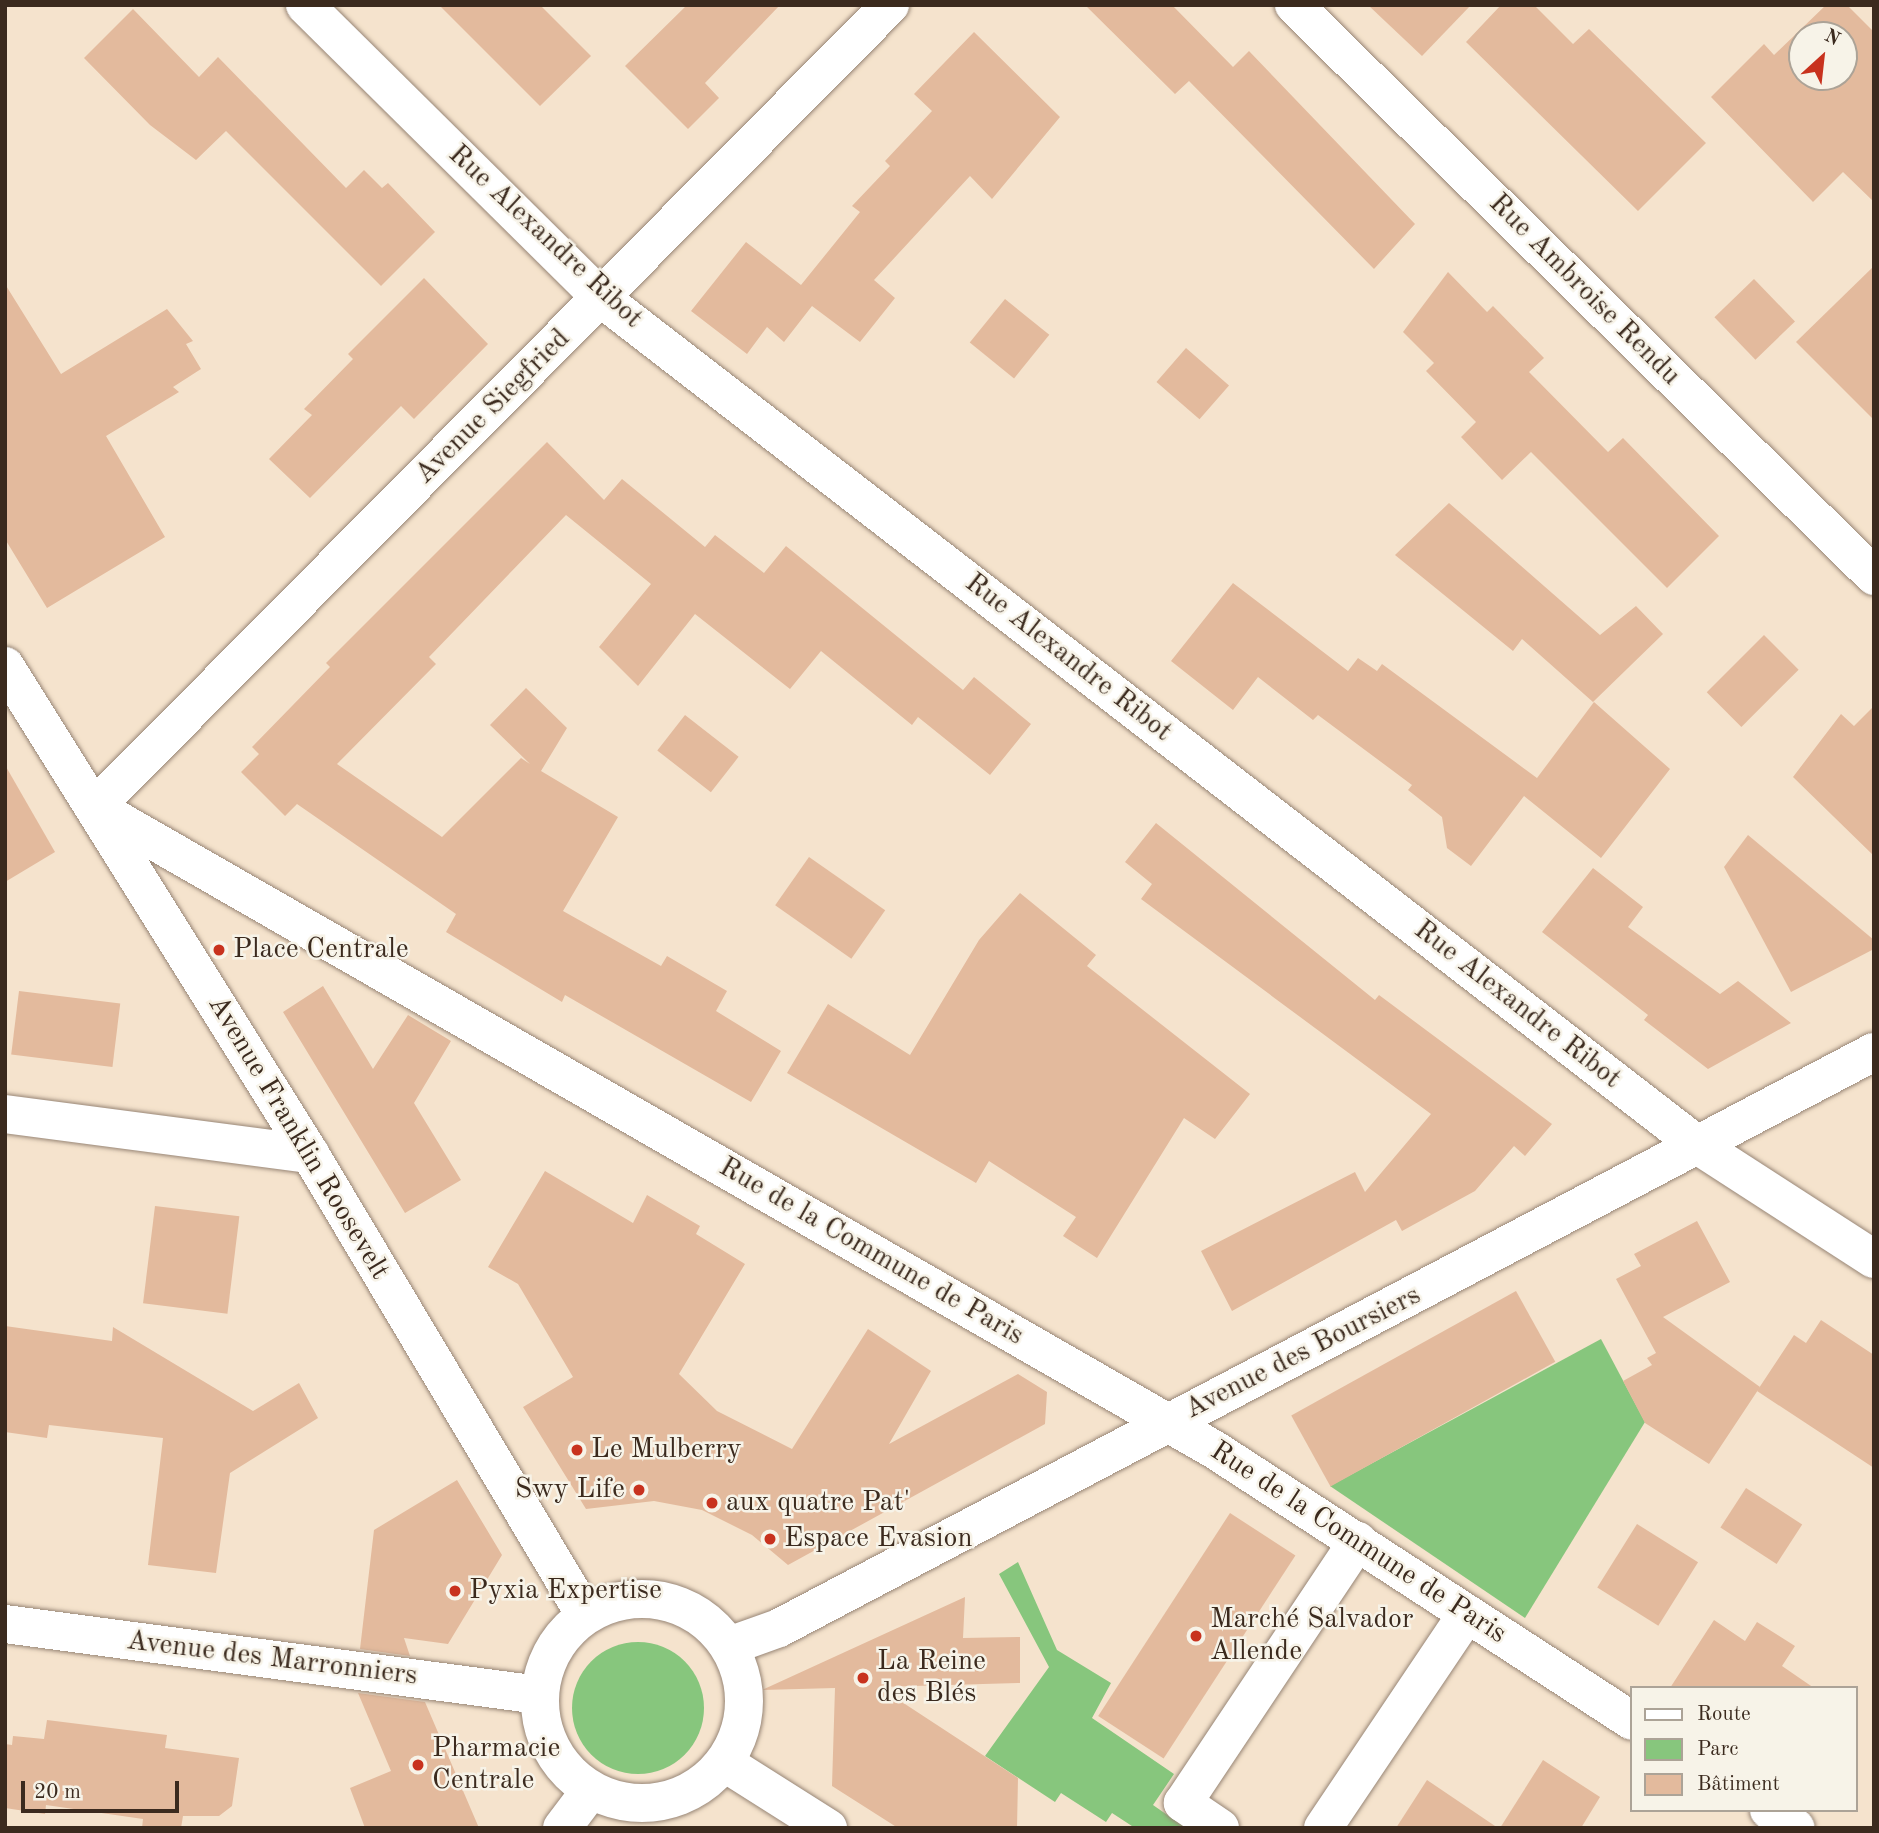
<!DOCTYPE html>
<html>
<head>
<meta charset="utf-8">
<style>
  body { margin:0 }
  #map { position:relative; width:1879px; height:1833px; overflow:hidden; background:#f5e3cd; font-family:"Old Standard TT",serif }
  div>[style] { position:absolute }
  .green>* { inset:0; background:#87c67d }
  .round { border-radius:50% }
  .building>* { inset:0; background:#e3ba9d; transform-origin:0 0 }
  .roads { filter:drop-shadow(0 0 2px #988676) drop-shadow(0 0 2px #988676) }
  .minor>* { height:38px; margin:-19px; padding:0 19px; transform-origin:19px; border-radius:19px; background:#fff }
  .minor>.ring { margin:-19px; padding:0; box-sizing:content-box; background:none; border:38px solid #fff; border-radius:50% }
  .dots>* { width:19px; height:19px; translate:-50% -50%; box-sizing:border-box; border:4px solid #f7f3e8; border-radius:50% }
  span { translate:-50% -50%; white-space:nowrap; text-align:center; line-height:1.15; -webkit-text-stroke:5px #f7f3e8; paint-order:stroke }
  .street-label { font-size:28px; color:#3b2a1e }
  .poi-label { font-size:28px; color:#3b2a1e }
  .left { translate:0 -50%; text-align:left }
  .right { translate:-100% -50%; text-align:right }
  .frame { position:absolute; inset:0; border:7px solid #3b2a1e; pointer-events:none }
  .legend { position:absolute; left:1630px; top:1686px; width:228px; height:126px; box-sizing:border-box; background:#f7f3e8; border:2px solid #aca397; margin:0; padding:9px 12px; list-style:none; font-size:21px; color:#3b2a1e }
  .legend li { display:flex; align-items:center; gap:14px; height:35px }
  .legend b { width:35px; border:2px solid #aca397 }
  .north { position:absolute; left:1788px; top:21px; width:70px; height:70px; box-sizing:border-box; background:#f7f3e8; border:2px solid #aca397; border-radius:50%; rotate:27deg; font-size:19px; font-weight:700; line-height:28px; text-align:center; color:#3b2a1e }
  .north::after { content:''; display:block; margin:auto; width:24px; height:32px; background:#c8321e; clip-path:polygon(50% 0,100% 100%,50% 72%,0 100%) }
  .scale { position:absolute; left:21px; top:1781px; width:158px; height:32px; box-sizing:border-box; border:4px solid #3b2a1e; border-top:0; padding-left:9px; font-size:21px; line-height:24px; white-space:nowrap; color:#3b2a1e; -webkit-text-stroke:5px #f7f3e8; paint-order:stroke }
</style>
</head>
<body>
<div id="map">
  <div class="green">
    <div style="clip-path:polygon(1601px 1339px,1645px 1422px,1525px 1618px,1330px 1486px)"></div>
    <div style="clip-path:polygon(1018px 1562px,1057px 1650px,1111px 1683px,1092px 1718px,1174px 1774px,1153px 1805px,1186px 1828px,1135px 1828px,1112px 1813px,1106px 1822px,1061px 1793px,1055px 1802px,985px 1756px,1049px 1667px,999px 1574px)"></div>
    <div class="round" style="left:572px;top:1642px;width:132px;height:132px"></div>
  </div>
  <div class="building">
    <div style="clip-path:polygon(439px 5px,540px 5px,591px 56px,540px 106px)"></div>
    <div style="clip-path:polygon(687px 5px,780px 5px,705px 83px,719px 98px,688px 129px,625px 66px)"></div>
    <div style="clip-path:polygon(1085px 5px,1172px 5px,1233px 67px,1249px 51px,1415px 224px,1374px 269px,1189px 81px,1175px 94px)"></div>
    <div style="clip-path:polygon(1368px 5px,1471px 5px,1422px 56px)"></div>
    <div style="clip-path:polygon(1501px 5px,1534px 5px,1573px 44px,1589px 29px,1706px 143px,1638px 211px,1466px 42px)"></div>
    <div style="clip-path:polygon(evenodd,1826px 5px,1847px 5px,1874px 32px,1874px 202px,1843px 172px,1813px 202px,1711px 97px,1764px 44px,1774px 55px,1826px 5px,1802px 35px,1844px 35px,1844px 77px,1802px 77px,1802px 35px)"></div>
    <div style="clip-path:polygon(133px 9px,199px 77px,218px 57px,346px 188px,364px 170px,382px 188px,388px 183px,435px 232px,381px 286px,226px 131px,196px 160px,150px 125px,84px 58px)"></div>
    <div style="clip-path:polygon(974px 32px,1060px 117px,992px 199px,970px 176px,874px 280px,895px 298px,860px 342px,812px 306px,784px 342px,767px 327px,747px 354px,691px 311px,746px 242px,801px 285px,860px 212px,852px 206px,890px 166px,885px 161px,932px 111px,914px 94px)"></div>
    <div style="clip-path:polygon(1874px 266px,1874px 420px,1796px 342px)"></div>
    <div style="clip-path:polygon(1448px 272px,1487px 312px,1493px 306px,1544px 358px,1529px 372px,1608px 452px,1623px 438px,1719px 536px,1667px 588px,1531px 452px,1502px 480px,1461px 437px,1476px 422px,1426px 371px,1434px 363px,1403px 332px)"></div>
    <div style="clip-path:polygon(424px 278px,488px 344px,414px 419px,401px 406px,310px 498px,269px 459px,312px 415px,304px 409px,353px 359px,348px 354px)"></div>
    <div style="left:1754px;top:279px;width:59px;height:55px;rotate:46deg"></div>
    <div style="clip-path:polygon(5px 284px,61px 374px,167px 309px,193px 341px,186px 344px,201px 369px,173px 387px,179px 392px,106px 436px,165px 537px,47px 608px,5px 539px)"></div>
    <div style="left:1005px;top:299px;width:57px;height:56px;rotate:39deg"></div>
    <div style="left:1186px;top:348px;width:57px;height:45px;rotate:41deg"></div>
    <div style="clip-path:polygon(547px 442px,604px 500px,622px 479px,705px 547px,715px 535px,764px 573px,786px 546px,963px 690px,974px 677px,1031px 724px,990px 775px,918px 717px,912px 725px,821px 651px,790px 689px,695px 614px,638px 686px,599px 647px,651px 584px,566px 515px,429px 657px,436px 664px,337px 764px,442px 837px,521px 758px,530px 764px,490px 725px,526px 688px,567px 728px,541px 771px,618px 817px,563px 911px,661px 966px,667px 956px,727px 991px,716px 1011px,781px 1051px,751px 1102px,565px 995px,562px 1002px,446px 932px,456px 914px,297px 804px,285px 816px,241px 772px,259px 754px,252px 747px,330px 667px,326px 663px)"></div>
    <div style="clip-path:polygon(1449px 503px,1600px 635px,1636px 606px,1663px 634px,1593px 702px,1522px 639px,1513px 651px,1395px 555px)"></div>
    <div style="clip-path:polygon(1233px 583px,1348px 671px,1358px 658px,1377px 671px,1382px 664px,1537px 778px,1594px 702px,1670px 769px,1601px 858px,1524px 796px,1471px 866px,1447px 848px,1442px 817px,1408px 790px,1412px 785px,1318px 715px,1313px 720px,1258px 677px,1233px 710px,1171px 661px)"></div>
    <div style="left:1764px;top:635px;width:49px;height:81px;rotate:45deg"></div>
    <div style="clip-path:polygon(1874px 706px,1874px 856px,1793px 777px,1841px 714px,1854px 726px)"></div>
    <div style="left:685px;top:715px;width:68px;height:45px;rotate:38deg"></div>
    <div style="clip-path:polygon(5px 765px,55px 852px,5px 882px)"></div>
    <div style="clip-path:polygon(1156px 823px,1375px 1000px,1379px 995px,1552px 1124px,1525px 1156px,1514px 1146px,1475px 1191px,1402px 1231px,1396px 1220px,1232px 1311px,1201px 1251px,1355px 1172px,1365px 1192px,1431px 1114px,1141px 899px,1152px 884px,1125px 862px)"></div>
    <div style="clip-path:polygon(1748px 835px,1874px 940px,1874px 949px,1791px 992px,1724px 867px)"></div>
    <div style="left:809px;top:857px;width:93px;height:59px;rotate:35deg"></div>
    <div style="clip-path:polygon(1593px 868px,1643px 907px,1628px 927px,1720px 994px,1738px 981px,1791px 1023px,1708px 1069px,1644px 1020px,1648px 1015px,1542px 932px)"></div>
    <div style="clip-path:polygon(1020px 893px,1096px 955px,1087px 966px,1250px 1094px,1215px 1139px,1184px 1118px,1097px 1258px,1063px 1236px,1076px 1217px,989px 1161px,976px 1183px,787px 1073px,828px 1004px,910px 1055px,979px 940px)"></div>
    <div style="clip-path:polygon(323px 986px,373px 1069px,408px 1015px,451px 1041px,414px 1103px,461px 1180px,405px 1213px,283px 1012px)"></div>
    <div style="left:19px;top:991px;width:102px;height:64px;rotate:7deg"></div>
    <div style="clip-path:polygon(545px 1171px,633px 1223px,647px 1195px,700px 1226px,696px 1234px,745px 1264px,679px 1374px,717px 1411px,792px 1449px,868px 1329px,931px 1371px,889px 1444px,1018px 1374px,1047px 1392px,1045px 1424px,788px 1565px,752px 1535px,702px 1510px,654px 1501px,586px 1509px,523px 1407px,573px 1377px,518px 1284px,488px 1267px)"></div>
    <div style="left:155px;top:1206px;width:85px;height:98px;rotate:7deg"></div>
    <div style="clip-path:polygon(1697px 1221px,1730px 1282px,1663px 1317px,1760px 1387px,1709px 1464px,1645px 1423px,1623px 1381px,1652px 1365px,1647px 1358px,1656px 1353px,1616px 1279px,1641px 1266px,1634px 1254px)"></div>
    <div style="left:1516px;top:1291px;width:81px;height:257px;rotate:61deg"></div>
    <div style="clip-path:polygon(1821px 1320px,1874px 1355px,1874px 1468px,1757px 1391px,1794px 1335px,1806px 1343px)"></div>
    <div style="clip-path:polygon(5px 1326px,112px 1341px,113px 1327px,253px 1411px,299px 1383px,318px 1418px,230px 1473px,216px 1573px,148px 1565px,163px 1438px,49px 1425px,47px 1438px,5px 1432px)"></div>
    <div style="clip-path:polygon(457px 1480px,502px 1555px,448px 1644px,404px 1638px,410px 1656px,360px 1649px,374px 1530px)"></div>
    <div style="left:1746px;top:1488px;width:67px;height:47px;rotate:33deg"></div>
    <div style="left:1230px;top:1513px;width:78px;height:242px;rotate:33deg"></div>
    <div style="left:1637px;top:1524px;width:72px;height:75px;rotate:32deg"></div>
    <div style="clip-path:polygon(965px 1597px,963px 1638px,1020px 1637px,1020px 1683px,879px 1687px,1018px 1778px,1017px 1828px,898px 1828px,832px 1786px,835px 1688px,762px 1690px)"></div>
    <div style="clip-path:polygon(1714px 1620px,1745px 1641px,1757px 1622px,1795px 1646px,1782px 1666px,1814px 1688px,1670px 1688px)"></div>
    <div style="clip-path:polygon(358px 1693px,425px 1702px,479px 1828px,365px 1828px,350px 1788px,391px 1771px)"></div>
    <div style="clip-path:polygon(47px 1720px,167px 1735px,165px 1748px,239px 1758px,232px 1806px,219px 1816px,183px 1816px,181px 1828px,142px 1828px,143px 1819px,46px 1805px,45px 1814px,5px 1808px,5px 1744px,12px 1745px,13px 1736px,44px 1739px)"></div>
    <div style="clip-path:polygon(1543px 1760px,1600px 1797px,1581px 1828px,1500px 1828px)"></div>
    <div style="clip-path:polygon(1427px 1780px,1498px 1828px,1396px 1828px)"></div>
  </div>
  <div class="roads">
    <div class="minor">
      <div style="left:305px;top:5px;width:416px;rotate:44.7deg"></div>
      <div style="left:601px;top:298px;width:1387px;rotate:37.68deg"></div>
      <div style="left:1699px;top:1146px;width:208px;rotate:32.9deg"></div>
      <div style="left:890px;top:5px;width:1129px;rotate:134.75deg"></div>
      <div style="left:95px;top:807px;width:1291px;rotate:29.86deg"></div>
      <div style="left:1215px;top:1450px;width:497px;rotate:33deg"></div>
      <div style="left:1294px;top:5px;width:814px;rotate:44.55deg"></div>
      <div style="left:5px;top:666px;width:575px;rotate:57.99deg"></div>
      <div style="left:310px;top:1154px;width:537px;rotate:59.18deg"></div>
      <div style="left:5px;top:1114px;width:308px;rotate:7.5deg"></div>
      <div class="ring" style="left:540px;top:1599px;width:166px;height:166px"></div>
      <div style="left:5px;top:1624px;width:539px;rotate:7.57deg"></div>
      <div style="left:729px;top:1646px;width:53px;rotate:-19.8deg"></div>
      <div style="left:779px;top:1628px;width:1237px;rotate:-27.75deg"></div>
      <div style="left:725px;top:1763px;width:122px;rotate:32.3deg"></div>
      <div style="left:1769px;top:1810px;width:32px;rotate:34deg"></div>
      <div style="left:562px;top:1828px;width:46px;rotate:-52.9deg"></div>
      <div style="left:1220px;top:1828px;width:45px;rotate:-146deg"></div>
      <div style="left:1183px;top:1803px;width:315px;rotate:-56.3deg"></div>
      <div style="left:1323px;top:1828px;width:258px;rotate:-56.1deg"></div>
    </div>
  </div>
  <div class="dots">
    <div style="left:219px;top:950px;background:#c8321e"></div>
    <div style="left:577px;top:1450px;background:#c8321e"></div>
    <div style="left:639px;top:1490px;background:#c8321e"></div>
    <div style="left:712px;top:1503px;background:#c8321e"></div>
    <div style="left:770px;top:1539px;background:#c8321e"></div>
    <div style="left:455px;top:1591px;background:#c8321e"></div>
    <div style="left:1196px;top:1636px;background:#c8321e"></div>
    <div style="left:863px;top:1678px;background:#c8321e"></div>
    <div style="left:418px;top:1765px;background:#c8321e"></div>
  </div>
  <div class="street-label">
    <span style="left:545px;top:237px;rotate:43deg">Rue Alexandre Ribot</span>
    <span style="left:1584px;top:290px;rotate:45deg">Rue Ambroise Rendu</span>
    <span style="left:493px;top:407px;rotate:-45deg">Avenue Siegfried</span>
    <span style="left:1068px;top:658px;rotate:38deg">Rue Alexandre Ribot</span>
    <span style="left:1517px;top:1005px;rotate:38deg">Rue Alexandre Ribot</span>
    <span style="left:298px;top:1138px;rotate:59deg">Avenue Franklin Roosevelt</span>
    <span style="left:871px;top:1252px;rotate:30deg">Rue de la Commune de Paris</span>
    <span style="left:1303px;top:1353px;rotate:-27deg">Avenue des Boursiers</span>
    <span style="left:1358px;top:1543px;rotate:33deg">Rue de la Commune de Paris</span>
    <span style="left:272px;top:1659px;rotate:7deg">Avenue des Marronniers</span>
  </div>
  <div class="poi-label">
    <span class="left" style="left:233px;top:950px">Place Centrale</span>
    <span class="left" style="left:591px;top:1450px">Le Mulberry</span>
    <span class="right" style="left:625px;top:1490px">Swy Life</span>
    <span class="left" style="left:726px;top:1503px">aux quatre Pat'</span>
    <span class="left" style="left:784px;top:1539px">Espace Evasion</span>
    <span class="left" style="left:469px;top:1591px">Pyxia Expertise</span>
    <span class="left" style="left:1210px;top:1636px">Marché Salvador<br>Allende</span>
    <span class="left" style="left:877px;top:1678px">La Reine<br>des Blés</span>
    <span class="left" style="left:432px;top:1765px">Pharmacie<br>Centrale</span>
  </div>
  <div class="frame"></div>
  <ul class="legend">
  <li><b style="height:9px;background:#fff"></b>Route</li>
  <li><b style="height:19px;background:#87c67d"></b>Parc</li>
  <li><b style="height:19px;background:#e3ba9d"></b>Bâtiment</li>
  </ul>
  <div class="north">N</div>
  <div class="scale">20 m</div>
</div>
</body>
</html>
